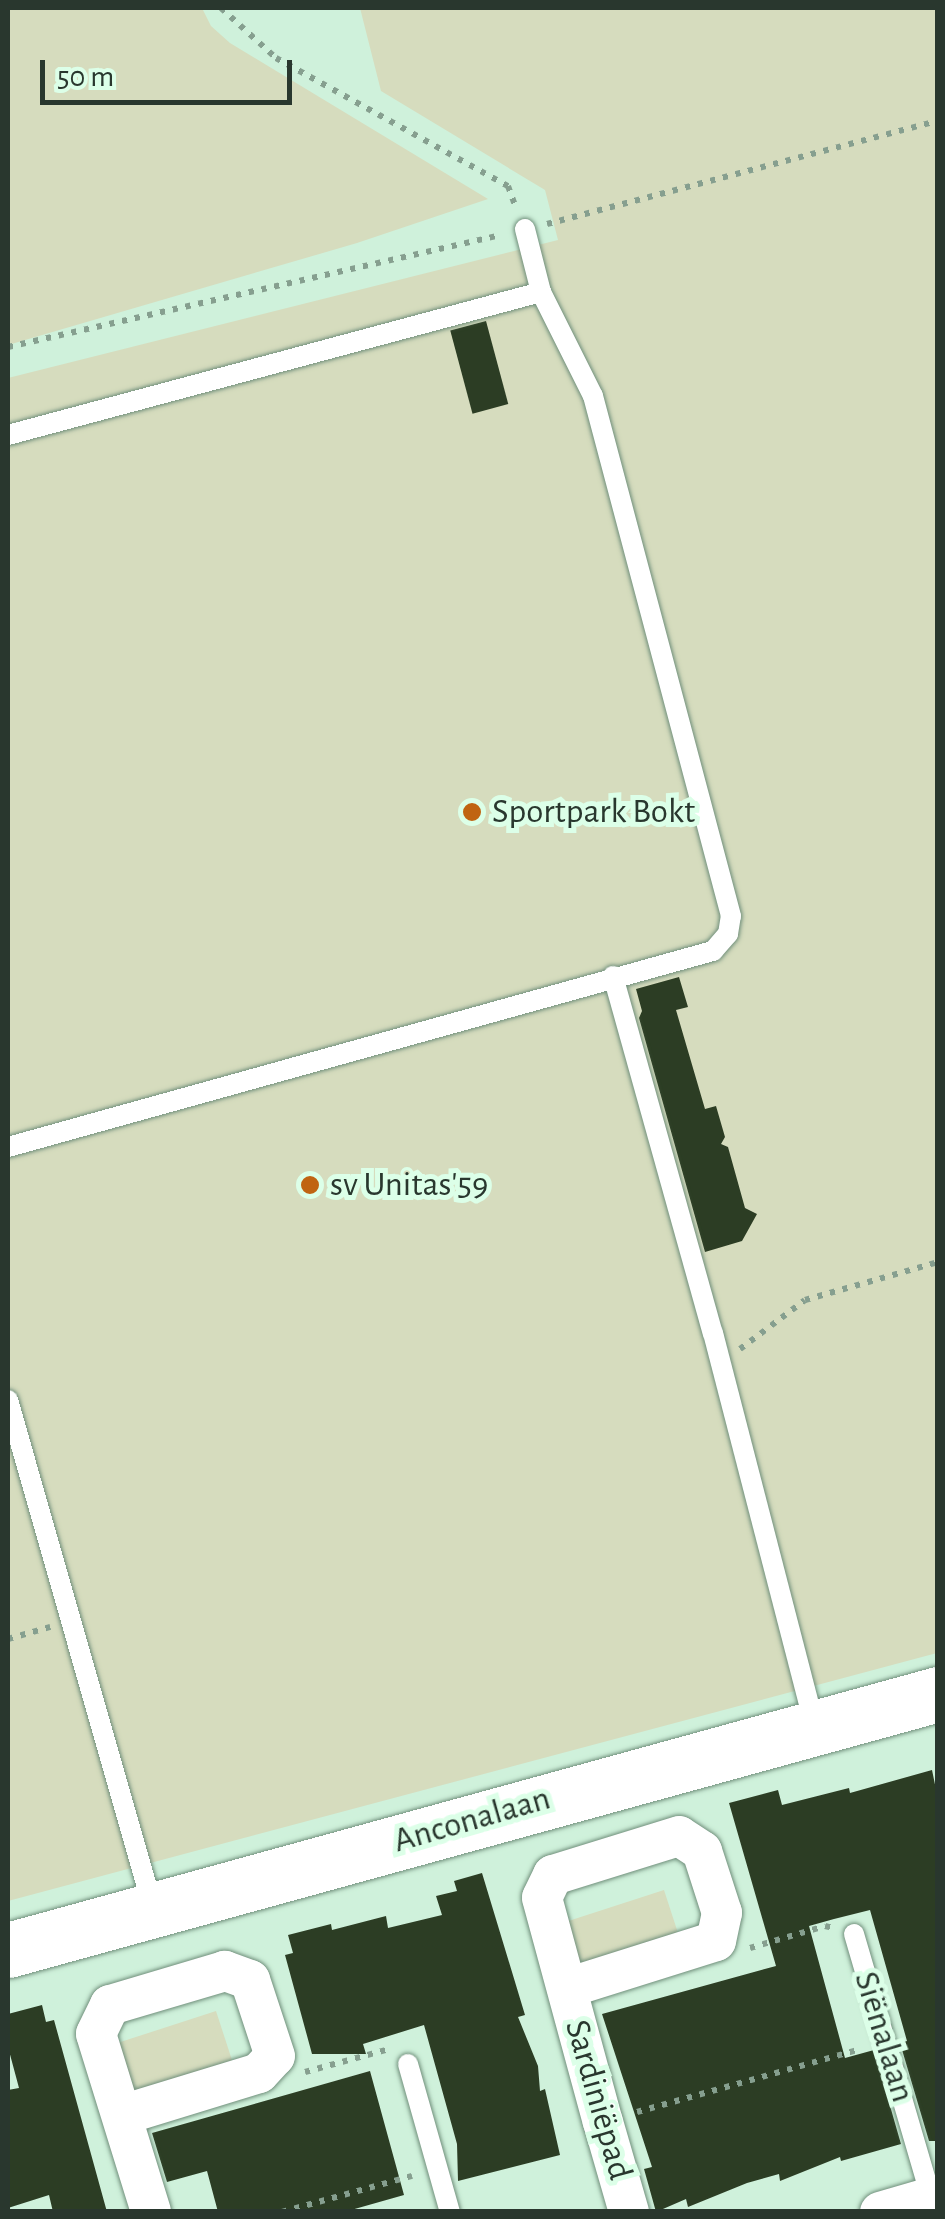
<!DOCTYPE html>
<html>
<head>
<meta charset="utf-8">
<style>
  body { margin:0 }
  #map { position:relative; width:945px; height:2219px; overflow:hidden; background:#cff1db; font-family:"Alegreya Sans",sans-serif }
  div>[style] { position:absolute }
  .green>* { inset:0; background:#d6dcbe; transform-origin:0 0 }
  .building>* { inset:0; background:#2c3d24; transform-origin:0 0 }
  .path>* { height:6px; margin-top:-3px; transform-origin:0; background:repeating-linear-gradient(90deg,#869f8f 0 5px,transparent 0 13px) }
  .roads { filter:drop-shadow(0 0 2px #708f7b) drop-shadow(0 0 2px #708f7b) }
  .lane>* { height:20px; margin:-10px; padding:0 10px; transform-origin:10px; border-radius:10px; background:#fff }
  .street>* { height:40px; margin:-20px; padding:0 20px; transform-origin:20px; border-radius:20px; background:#fff }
  .secondary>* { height:55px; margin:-27.5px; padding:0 27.5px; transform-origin:27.5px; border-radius:27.5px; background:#fff }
  .dots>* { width:28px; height:28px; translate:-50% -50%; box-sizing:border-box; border:5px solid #dcffe8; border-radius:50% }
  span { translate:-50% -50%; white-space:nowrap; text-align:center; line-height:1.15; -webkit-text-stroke:10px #dcffe8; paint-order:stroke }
  .poi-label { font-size:35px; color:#29372e }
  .left { translate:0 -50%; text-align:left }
  .street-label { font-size:35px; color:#29372e }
  .frame { position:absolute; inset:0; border:10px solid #29372e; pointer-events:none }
  .scale { position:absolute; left:40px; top:60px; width:252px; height:45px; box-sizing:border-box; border:5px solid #29372e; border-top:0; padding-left:12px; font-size:30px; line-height:35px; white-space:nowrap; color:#29372e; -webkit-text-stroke:8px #dcffe8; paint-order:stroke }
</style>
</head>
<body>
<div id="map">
  <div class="green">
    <div style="clip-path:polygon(8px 8px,202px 8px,211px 26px,230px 43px,488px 199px,357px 243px,8px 345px)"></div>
    <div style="clip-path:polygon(360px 8px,937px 8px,937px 1653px,8px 1901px,8px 378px,558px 240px,545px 190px,381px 91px)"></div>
    <div style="left:664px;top:1890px;width:55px;height:107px;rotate:72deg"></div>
    <div style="left:216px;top:2011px;width:60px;height:107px;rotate:72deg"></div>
  </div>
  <div class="building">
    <div style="left:486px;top:321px;width:86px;height:37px;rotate:75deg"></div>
    <div style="clip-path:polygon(679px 977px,688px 1007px,676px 1010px,705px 1109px,716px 1106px,725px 1137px,721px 1144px,728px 1147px,745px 1208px,757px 1214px,742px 1241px,705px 1252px,639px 1018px,642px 1011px,636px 989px)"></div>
    <div style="clip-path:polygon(932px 1770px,938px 1799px,938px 2141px,929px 2141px,900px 2043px,907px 2041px,870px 1910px,834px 1919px,809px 1926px,845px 2058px,874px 2050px,901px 2144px,841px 2161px,840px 2157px,780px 2181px,779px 2174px,747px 2183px,688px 2207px,686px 2199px,656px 2212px,644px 2169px,652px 2167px,602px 2014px,776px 1966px,729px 1803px,778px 1790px,782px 1805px,849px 1788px,850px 1793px)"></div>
    <div style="clip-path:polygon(482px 1873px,525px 2015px,518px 2017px,538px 2066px,540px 2091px,545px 2089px,560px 2155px,458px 2181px,457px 2144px,424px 2025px,363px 2044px,366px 2054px,312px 2054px,285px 1955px,293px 1953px,288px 1935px,331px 1924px,332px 1930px,386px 1916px,388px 1928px,442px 1915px,436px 1896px,457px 1891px,454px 1881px)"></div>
    <div style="clip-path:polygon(42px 2005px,46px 2022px,54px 2020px,107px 2212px,53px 2212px,49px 2195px,8px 2208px,8px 2090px,19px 2088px,8px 2047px,8px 2014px)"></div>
    <div style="clip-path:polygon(370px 2071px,404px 2195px,344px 2212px,218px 2212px,207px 2171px,167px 2182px,152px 2133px)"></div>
  </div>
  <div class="path">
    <div style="left:221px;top:8px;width:74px;rotate:42.3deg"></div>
    <div style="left:276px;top:58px;width:265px;rotate:28.9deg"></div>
    <div style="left:508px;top:186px;width:20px;rotate:70deg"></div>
    <div style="left:547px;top:224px;width:404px;rotate:-14.8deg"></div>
    <div style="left:8px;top:347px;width:506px;rotate:-12.8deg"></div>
    <div style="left:740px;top:1349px;width:81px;rotate:-37deg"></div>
    <div style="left:805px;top:1300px;width:138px;rotate:-15.9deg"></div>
    <div style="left:8px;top:1639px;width:44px;rotate:-15.9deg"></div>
    <div style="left:750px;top:1948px;width:78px;rotate:-16.3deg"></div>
    <div style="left:825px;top:1926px;width:8px;rotate:14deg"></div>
    <div style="left:305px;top:2072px;width:87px;rotate:-15.3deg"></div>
    <div style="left:637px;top:2112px;width:233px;rotate:-15.7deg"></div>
    <div style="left:282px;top:2212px;width:135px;rotate:-15.5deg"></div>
  </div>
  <div class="roads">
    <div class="lane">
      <div style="left:8px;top:435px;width:552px;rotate:-15.02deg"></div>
      <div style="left:613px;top:976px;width:371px;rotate:74.4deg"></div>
      <div style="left:713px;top:1333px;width:408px;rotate:75.5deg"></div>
      <div style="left:8px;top:1147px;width:732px;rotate:-15.54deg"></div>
      <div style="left:713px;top:951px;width:23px;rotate:-49deg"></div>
      <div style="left:728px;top:934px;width:18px;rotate:-81deg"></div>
      <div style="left:731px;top:916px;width:538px;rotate:-104.86deg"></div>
      <div style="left:593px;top:396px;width:116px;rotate:-116.6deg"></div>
      <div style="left:541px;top:292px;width:65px;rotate:-104.3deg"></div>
      <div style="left:8px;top:1400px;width:528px;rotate:74.07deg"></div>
      <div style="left:854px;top:1934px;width:274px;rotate:73.7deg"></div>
      <div style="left:408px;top:2064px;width:154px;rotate:74.2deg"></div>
    </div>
    <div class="street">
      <div style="left:567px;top:1988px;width:156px;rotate:-17.5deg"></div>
      <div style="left:716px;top:1941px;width:29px;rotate:-78deg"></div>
      <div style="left:722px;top:1913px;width:65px;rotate:-107.9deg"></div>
      <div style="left:702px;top:1851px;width:27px;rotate:-147deg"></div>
      <div style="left:679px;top:1836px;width:132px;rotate:162.8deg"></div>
      <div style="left:553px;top:1875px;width:25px;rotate:116deg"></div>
      <div style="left:542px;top:1898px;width:232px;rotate:74.8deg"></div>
      <div style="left:603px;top:2122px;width:94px;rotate:73.9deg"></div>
      <div style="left:122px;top:2115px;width:143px;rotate:-17deg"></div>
      <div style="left:259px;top:2073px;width:23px;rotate:-47deg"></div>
      <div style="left:275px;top:2056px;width:80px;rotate:-108.2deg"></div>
      <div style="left:250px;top:1980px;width:27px;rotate:-160deg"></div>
      <div style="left:225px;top:1971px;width:120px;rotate:163.5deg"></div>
      <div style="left:110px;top:2005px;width:32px;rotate:116deg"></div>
      <div style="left:96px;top:2034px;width:186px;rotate:72.8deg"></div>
      <div style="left:880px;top:2212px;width:60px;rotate:-16.3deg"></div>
    </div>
    <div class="secondary">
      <div style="left:8px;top:1950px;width:965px;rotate:-15.39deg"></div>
    </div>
  </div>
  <div class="dots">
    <div style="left:472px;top:812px;background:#c06412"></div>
    <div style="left:310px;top:1185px;background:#c06412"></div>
  </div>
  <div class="poi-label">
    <span class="left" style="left:492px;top:812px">Sportpark Bokt</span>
    <span class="left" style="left:330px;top:1185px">sv Unitas'59</span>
  </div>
  <div class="street-label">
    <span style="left:472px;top:1820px;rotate:-16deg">Anconalaan</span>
    <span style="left:884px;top:2037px;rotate:73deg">Siënalaan</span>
    <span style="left:598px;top:2100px;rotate:74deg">Sardiniëpad</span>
  </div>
  <div class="frame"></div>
  <div class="scale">50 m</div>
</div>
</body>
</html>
